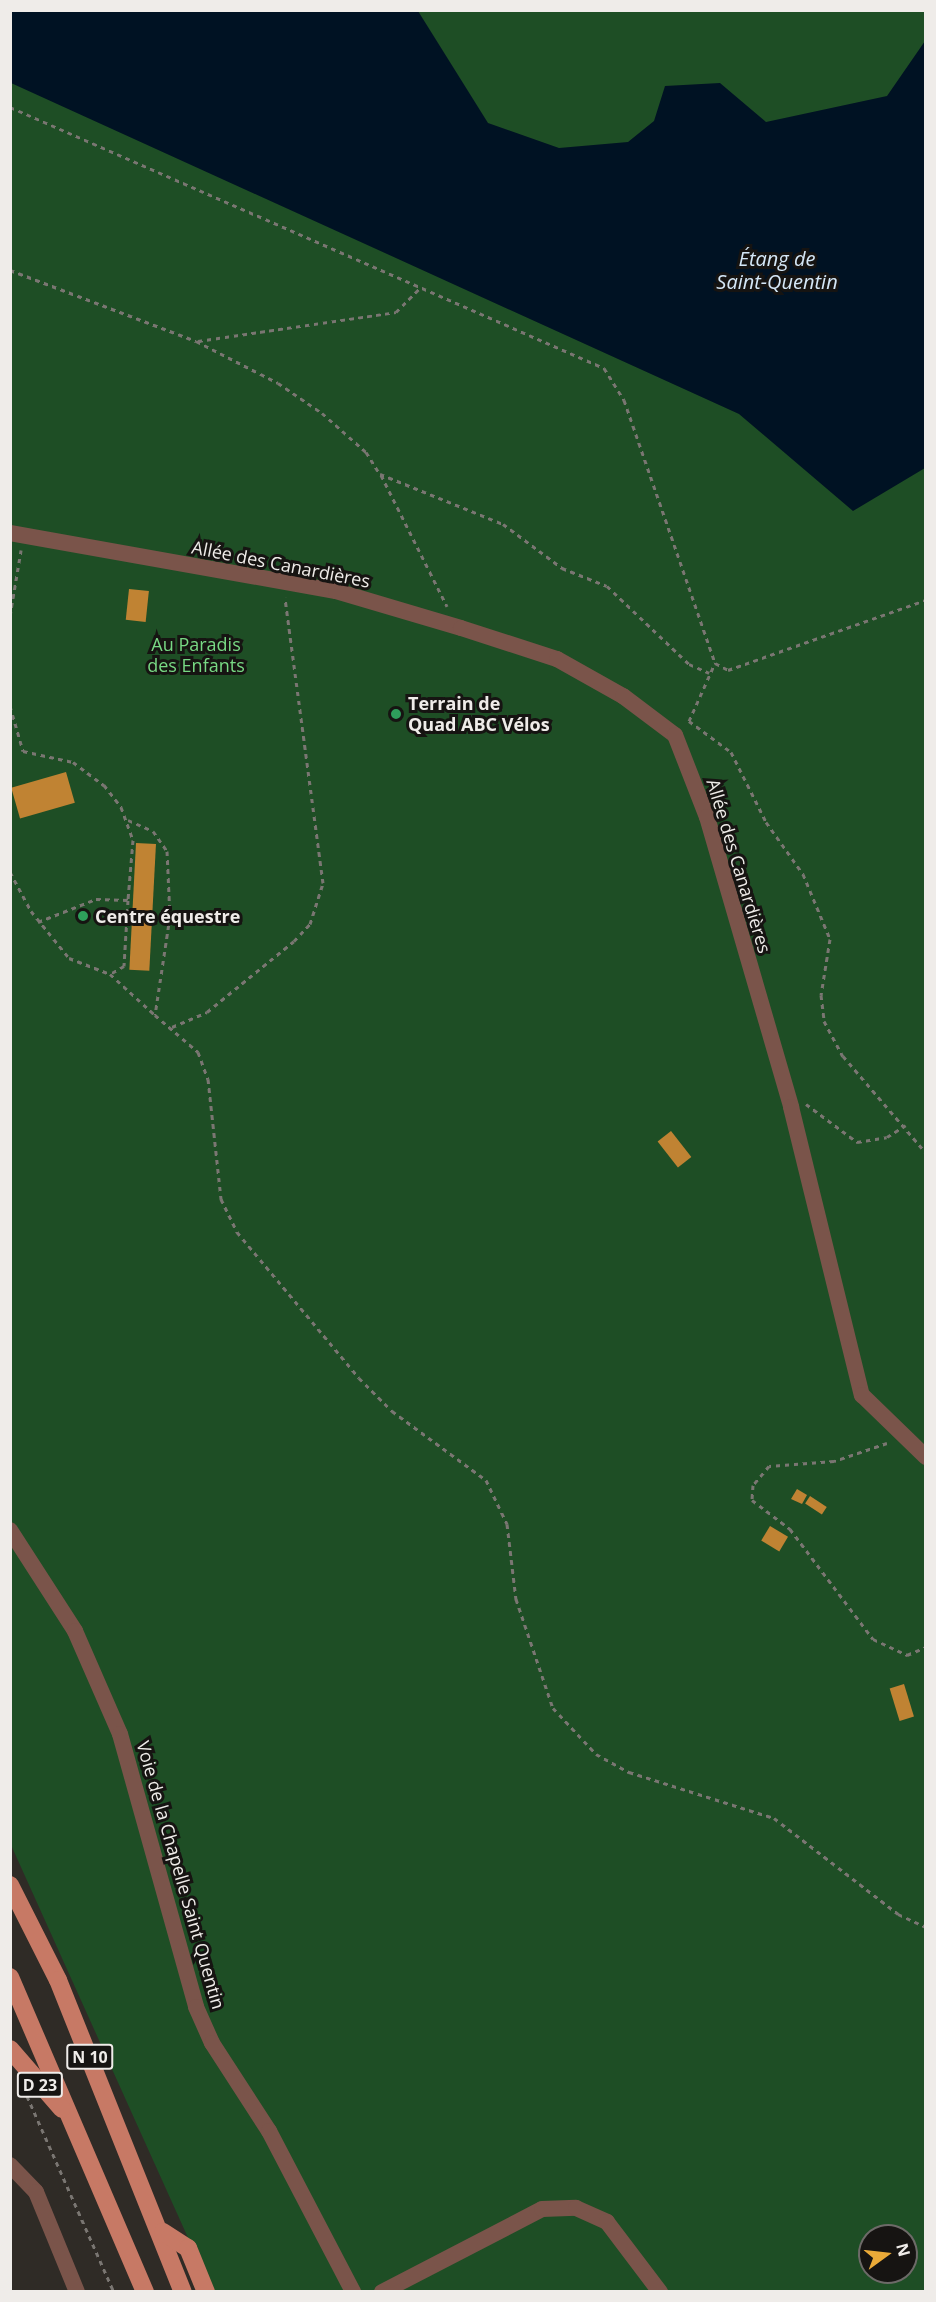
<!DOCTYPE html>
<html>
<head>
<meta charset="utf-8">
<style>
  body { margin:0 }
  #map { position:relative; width:936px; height:2302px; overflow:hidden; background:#2f2b26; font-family:"Open Sans",sans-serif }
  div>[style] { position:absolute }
  .green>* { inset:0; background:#1e4e25 }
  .water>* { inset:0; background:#001223 }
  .building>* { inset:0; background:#c08333; transform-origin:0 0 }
  .path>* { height:3px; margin-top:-1.5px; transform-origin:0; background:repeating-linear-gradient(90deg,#7a7672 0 4.5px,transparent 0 9px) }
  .street>* { height:16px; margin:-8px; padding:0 8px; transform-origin:8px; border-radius:8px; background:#7a544a }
  .primary>* { height:18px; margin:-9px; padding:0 9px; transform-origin:9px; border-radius:9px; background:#c77965 }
  .dots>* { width:16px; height:16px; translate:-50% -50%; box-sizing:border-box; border:3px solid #161412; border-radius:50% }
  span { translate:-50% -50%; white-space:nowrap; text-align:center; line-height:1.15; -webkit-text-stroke:6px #161412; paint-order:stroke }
  .shield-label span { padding:2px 4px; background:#161412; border:2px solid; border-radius:4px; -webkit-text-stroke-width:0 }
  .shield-label { font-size:16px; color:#efece9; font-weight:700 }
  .street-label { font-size:18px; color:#efece9 }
  .park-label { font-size:18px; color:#78d984 }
  .poi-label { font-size:18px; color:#efece9; font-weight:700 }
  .left { translate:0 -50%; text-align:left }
  .water-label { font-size:20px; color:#d4e7f7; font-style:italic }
  .frame { position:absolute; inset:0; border:12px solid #efece9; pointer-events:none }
  .north { position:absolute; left:858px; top:2224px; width:60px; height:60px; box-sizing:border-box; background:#161412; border:2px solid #6d6a68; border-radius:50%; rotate:75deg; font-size:16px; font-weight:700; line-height:24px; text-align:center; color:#efece9 }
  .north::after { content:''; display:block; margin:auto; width:21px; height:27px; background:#eaaa38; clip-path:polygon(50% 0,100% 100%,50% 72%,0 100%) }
</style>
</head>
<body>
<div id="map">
  <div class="green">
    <div style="clip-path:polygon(evenodd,11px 11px,925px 11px,925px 2291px,212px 2291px,11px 1845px,11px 11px,870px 2236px,906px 2236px,906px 2272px,870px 2272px,870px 2236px)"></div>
  </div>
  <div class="water">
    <div style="clip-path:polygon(11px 10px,418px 11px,488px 123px,559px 148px,628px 142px,654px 121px,665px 86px,720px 83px,766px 122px,887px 96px,925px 41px,925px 468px,853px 511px,739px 414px,11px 83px)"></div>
  </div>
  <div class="building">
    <div style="left:129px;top:589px;width:20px;height:31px;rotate:6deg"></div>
    <div style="left:66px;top:772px;width:32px;height:57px;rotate:74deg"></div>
    <div style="left:136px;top:843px;width:20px;height:127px;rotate:3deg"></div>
    <div style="left:671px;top:1131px;width:33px;height:17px;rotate:52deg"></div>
    <div style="clip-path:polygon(797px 1489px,807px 1495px,802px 1504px,791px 1499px)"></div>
    <div style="left:810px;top:1496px;width:20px;height:9px;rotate:33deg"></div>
    <div style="left:770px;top:1526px;width:21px;height:17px;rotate:31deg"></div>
    <div style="left:904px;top:1684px;width:34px;height:15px;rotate:73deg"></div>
  </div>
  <div class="path">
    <div style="left:10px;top:107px;width:649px;rotate:23.72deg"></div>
    <div style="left:604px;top:368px;width:38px;rotate:58deg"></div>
    <div style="left:624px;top:400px;width:278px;rotate:70.9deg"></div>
    <div style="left:715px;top:663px;width:15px;rotate:28deg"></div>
    <div style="left:728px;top:670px;width:210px;rotate:-19.5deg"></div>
    <div style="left:10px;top:270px;width:199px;rotate:20.9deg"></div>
    <div style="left:196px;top:341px;width:92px;rotate:27.1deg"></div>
    <div style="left:278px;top:383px;width:53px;rotate:34.3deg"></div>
    <div style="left:322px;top:413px;width:59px;rotate:41.6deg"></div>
    <div style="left:366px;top:452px;width:26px;rotate:58deg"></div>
    <div style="left:380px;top:474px;width:133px;rotate:22.1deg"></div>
    <div style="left:503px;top:524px;width:74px;rotate:36.7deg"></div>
    <div style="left:562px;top:568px;width:48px;rotate:21.8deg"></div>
    <div style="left:607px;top:586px;width:113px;rotate:43.6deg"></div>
    <div style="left:689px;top:664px;width:22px;rotate:24deg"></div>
    <div style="left:198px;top:341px;width:200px;rotate:-8.3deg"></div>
    <div style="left:396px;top:312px;width:35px;rotate:-45deg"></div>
    <div style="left:381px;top:475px;width:147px;rotate:63.3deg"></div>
    <div style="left:10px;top:616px;width:67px;rotate:-80.5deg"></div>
    <div style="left:10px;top:706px;width:47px;rotate:73.9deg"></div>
    <div style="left:23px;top:751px;width:51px;rotate:12.4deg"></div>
    <div style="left:73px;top:762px;width:39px;rotate:37deg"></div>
    <div style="left:104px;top:785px;width:28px;rotate:52deg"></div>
    <div style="left:121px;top:807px;width:35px;rotate:70deg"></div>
    <div style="left:133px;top:840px;width:60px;rotate:94.8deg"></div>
    <div style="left:689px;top:721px;width:52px;rotate:36.4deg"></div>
    <div style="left:731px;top:752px;width:78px;rotate:63.4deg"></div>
    <div style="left:766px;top:822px;width:64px;rotate:54.6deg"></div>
    <div style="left:803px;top:874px;width:70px;rotate:67.4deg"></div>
    <div style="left:830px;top:939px;width:57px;rotate:99.1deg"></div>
    <div style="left:821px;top:995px;width:26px;rotate:83deg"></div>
    <div style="left:824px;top:1021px;width:40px;rotate:62deg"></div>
    <div style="left:843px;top:1056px;width:128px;rotate:49.4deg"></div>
    <div style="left:689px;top:721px;width:64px;rotate:-65.9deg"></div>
    <div style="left:128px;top:820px;width:27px;rotate:24deg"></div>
    <div style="left:153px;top:831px;width:24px;rotate:55deg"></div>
    <div style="left:167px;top:851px;width:65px;rotate:87.4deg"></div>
    <div style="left:170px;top:916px;width:100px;rotate:98.6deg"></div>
    <div style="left:155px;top:1015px;width:57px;rotate:40.7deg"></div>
    <div style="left:198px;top:1052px;width:29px;rotate:70deg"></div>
    <div style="left:208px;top:1079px;width:121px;rotate:83.8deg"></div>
    <div style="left:221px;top:1199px;width:37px;rotate:64deg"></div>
    <div style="left:237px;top:1232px;width:190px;rotate:50.1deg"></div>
    <div style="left:359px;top:1378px;width:47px;rotate:45deg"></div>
    <div style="left:392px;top:1411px;width:117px;rotate:36.3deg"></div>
    <div style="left:486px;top:1480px;width:49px;rotate:64.5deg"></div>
    <div style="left:507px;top:1524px;width:76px;rotate:83.2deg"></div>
    <div style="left:516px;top:1599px;width:115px;rotate:71.3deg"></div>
    <div style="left:553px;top:1708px;width:63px;rotate:46.9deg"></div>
    <div style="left:596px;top:1754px;width:38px;rotate:29deg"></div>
    <div style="left:629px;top:1772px;width:152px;rotate:17.6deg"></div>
    <div style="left:774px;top:1818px;width:157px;rotate:37.7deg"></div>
    <div style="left:898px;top:1914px;width:31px;rotate:25deg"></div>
    <div style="left:10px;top:872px;width:44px;rotate:61.7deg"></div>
    <div style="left:31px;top:911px;width:60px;rotate:51deg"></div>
    <div style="left:69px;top:958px;width:44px;rotate:21.3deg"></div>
    <div style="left:110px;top:974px;width:61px;rotate:42.3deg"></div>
    <div style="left:38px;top:922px;width:62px;rotate:-21.6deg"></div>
    <div style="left:96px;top:899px;width:32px;rotate:2deg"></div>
    <div style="left:128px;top:900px;width:66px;rotate:93.5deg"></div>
    <div style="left:124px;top:966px;width:16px;rotate:150deg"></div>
    <div style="left:172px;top:1027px;width:38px;rotate:-23deg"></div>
    <div style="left:207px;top:1012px;width:112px;rotate:-39.2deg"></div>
    <div style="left:294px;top:941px;width:23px;rotate:-47deg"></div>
    <div style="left:310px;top:924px;width:43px;rotate:-72.4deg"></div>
    <div style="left:323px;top:883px;width:288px;rotate:-97.6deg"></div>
    <div style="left:806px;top:1104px;width:64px;rotate:36.7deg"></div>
    <div style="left:857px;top:1142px;width:30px;rotate:-9deg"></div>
    <div style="left:887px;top:1137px;width:22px;rotate:-32deg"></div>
    <div style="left:887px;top:1443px;width:56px;rotate:161.2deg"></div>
    <div style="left:834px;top:1461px;width:65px;rotate:175.6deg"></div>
    <div style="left:769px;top:1466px;width:25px;rotate:130deg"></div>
    <div style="left:753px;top:1485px;width:15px;rotate:94deg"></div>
    <div style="left:752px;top:1500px;width:48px;rotate:37.3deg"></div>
    <div style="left:790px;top:1529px;width:138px;rotate:53deg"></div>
    <div style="left:873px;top:1639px;width:38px;rotate:25deg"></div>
    <div style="left:907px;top:1655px;width:21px;rotate:-23deg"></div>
    <div style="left:926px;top:1554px;width:21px;rotate:90deg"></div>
    <div style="left:27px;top:2096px;width:214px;rotate:66.1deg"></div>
  </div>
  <div class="street">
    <div style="left:10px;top:533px;width:331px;rotate:10.1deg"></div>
    <div style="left:336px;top:591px;width:130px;rotate:16.5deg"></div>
    <div style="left:461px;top:628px;width:101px;rotate:17.9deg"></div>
    <div style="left:557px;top:659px;width:76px;rotate:29.3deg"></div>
    <div style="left:623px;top:696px;width:65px;rotate:36.9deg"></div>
    <div style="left:675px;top:735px;width:88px;rotate:68.7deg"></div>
    <div style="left:707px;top:817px;width:302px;rotate:73.8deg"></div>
    <div style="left:791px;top:1107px;width:297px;rotate:76.2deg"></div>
    <div style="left:862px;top:1395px;width:89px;rotate:44.1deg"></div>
    <div style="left:10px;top:1530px;width:120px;rotate:57.2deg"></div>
    <div style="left:75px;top:1631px;width:112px;rotate:66.4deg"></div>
    <div style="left:120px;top:1734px;width:283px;rotate:74.4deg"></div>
    <div style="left:196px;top:2007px;width:39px;rotate:66deg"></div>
    <div style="left:212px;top:2043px;width:105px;rotate:57.1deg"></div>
    <div style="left:269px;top:2131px;width:182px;rotate:62.4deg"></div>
    <div style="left:10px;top:2165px;width:37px;rotate:46deg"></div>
    <div style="left:36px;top:2192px;width:108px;rotate:67.7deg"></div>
    <div style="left:382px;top:2292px;width:180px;rotate:-27.4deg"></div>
    <div style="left:542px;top:2209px;width:34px;rotate:-2deg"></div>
    <div style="left:576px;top:2208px;width:34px;rotate:24deg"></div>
    <div style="left:607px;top:2222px;width:88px;rotate:52.9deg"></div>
  </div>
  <div class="primary">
    <div style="left:10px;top:1885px;width:106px;rotate:63.2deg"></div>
    <div style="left:58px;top:1980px;width:336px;rotate:68.2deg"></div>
    <div style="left:10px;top:1977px;width:343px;rotate:66.8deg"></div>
    <div style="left:10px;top:2049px;width:79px;rotate:49.1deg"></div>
    <div style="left:163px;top:2232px;width:30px;rotate:33deg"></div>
    <div style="left:188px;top:2248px;width:48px;rotate:67.8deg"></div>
  </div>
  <div class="dots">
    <div style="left:396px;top:714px;background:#2e9e5b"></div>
    <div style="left:83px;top:916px;background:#2e9e5b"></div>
  </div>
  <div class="shield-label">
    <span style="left:90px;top:2057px">N 10</span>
    <span style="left:40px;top:2085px">D 23</span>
  </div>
  <div class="street-label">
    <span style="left:281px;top:564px;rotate:11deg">Allée des Canardières</span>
    <span style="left:739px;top:866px;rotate:73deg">Allée des Canardières</span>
    <span style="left:181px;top:1875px;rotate:74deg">Voie de la Chapelle Saint Quentin</span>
  </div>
  <div class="park-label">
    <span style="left:196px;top:655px">Au Paradis<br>des Enfants</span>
  </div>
  <div class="poi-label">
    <span class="left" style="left:408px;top:714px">Terrain de<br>Quad ABC Vélos</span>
    <span class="left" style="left:95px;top:916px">Centre équestre</span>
  </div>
  <div class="water-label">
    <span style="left:777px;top:270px">Étang de<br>Saint-Quentin</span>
  </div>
  <div class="frame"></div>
  <div class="north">N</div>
</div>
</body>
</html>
